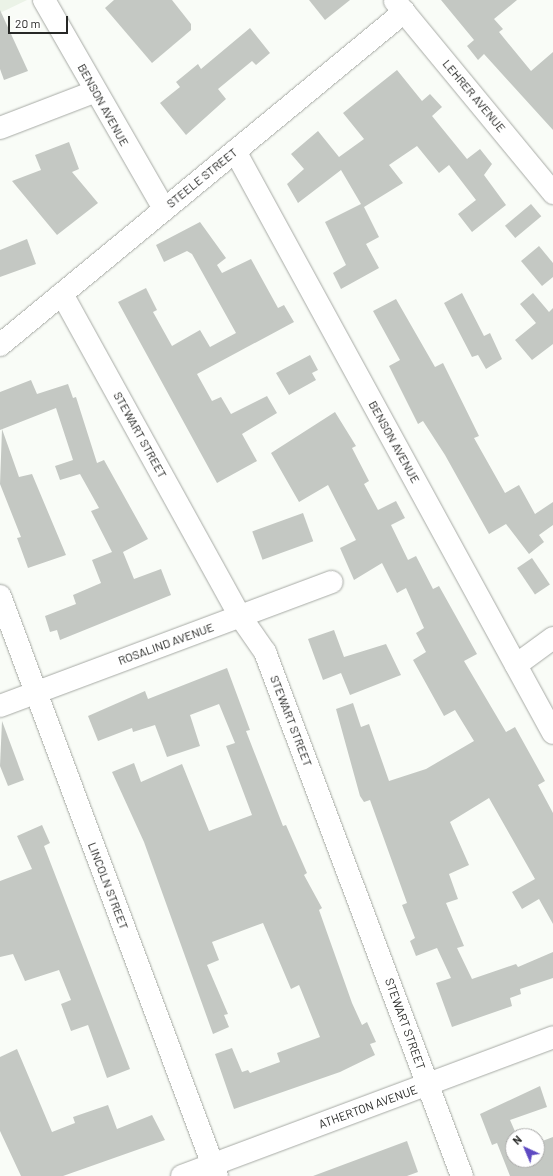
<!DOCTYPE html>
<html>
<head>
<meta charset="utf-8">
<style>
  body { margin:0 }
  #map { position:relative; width:553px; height:1176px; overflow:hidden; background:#f9fcf7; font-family:Barlow,sans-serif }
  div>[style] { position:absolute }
  .built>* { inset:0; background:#ebf3e7 }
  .building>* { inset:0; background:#c4c8c3; transform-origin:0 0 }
  .roads { filter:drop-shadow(0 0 1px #a7aaa5) drop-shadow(0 0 1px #a7aaa5) }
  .street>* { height:22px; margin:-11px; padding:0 11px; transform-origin:11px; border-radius:11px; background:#fff }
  span { translate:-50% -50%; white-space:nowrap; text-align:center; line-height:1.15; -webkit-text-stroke:3px #fff; paint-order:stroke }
  .street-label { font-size:12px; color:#272826 }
  .north { position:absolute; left:505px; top:1128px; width:40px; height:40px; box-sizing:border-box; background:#fff; border:1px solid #a9a9a8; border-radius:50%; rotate:316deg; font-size:11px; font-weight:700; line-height:16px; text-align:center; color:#272826 }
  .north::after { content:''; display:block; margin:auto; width:14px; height:18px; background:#5e4ac2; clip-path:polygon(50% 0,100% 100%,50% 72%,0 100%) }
  .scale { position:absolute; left:8px; top:16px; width:60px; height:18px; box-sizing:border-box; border:2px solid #272826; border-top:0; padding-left:5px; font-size:12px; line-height:14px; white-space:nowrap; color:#272826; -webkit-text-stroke:3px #fff; paint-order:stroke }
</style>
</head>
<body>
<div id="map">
  <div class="built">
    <div style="clip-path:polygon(0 0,27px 0,0 13px)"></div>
  </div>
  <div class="building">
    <div style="clip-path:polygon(114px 0,172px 0,191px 24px,191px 30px,152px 63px,105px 8px)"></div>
    <div style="clip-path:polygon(309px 0,350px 0,325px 20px)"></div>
    <div style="clip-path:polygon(441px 0,517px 0,494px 19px,503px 29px,499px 32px,531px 71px,553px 52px,553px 130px,484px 54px,478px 60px,467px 46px,474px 40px)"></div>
    <div style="clip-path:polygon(0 10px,28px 71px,4px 80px,0 69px)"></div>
    <div style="clip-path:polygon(250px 28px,270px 53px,256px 65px,252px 61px,218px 89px,226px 99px,186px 135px,160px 103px,180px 87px,176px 82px,198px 64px,201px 69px)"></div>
    <div style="clip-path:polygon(397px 70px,422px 101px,430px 94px,442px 107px,432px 116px,467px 159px,480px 149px,492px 164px,484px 175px,506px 205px,472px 232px,458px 214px,476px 200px,449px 165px,439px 173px,417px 146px,389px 165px,403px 183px,364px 207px,379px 237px,366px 244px,379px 268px,341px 289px,333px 273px,346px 265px,325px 222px,361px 204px,341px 170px,298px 203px,287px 184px,304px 169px,291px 154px,318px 131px,339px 157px,364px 139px,343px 113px)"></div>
    <div style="clip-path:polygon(69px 142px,79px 169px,72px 172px,98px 203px,57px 235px,12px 181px,41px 170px,35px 155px)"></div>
    <div style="left:531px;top:204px;width:16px;height:34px;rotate:50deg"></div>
    <div style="clip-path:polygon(200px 222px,226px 258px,217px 265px,222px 273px,251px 259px,278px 308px,284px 305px,294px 322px,197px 374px,212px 401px,221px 397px,231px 414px,267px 396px,277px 413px,242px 434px,257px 461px,217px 483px,118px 302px,146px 288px,157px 310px,153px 312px,172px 346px,200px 330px,210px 347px,236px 333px,192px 254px,187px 251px,164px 262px,156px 245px)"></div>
    <div style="clip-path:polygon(27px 239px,36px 264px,0 277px,0 250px)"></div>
    <div style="clip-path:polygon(539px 246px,553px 263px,553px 277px,542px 286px,521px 261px)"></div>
    <div style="clip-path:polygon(462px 293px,484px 336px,490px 333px,502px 359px,486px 369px,478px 355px,472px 357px,444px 303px)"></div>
    <div style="clip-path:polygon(533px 293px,549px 312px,553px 308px,553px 344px,532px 360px,515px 340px,536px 323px,520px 304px)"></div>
    <div style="clip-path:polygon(396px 299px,435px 367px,443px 363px,479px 436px,474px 438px,505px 493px,519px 485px,535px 514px,553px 502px,553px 525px,539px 535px,544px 542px,529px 554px,506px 524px,489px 534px,445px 455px,423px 421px,418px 424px,389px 366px,400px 360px,373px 311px)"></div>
    <div style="clip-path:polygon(310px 355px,318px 370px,312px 373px,316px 380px,289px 395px,276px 373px)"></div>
    <div style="clip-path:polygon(31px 380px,37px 394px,68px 384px,73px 398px,76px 397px,97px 463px,104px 460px,148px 539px,123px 552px,134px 579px,161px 569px,171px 595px,60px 640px,57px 630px,50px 632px,45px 616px,76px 604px,73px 595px,101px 583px,92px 560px,112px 552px,91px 511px,99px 508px,80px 474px,60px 480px,55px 466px,73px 460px,56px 408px,0 430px,0 392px)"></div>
    <div style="clip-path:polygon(335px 412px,356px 446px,352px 448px,369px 481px,364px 484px,378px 510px,396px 501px,405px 518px,391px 525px,408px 560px,416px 556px,433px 589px,439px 586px,477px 654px,464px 661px,506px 732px,515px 727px,545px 781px,538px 785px,553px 813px,553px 924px,539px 899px,522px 909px,512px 892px,535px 879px,489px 798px,450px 822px,469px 865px,449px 874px,458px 899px,446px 903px,464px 946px,457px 948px,472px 979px,516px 964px,518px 967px,553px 952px,553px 978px,520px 989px,521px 994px,510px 998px,512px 1006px,452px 1027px,436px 983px,451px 978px,437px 948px,416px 956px,410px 941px,415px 938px,402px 905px,407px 903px,370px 800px,364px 802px,360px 796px,336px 709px,353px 703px,361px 727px,369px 724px,389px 781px,426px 769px,474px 741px,455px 710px,444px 716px,413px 660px,426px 652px,416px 633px,424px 628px,406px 588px,397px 593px,382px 563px,354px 580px,340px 548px,356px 540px,328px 485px,299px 502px,271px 453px)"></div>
    <div style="clip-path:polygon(2px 429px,19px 477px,32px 474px,66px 555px,28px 568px,17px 538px,21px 537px,0 484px)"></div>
    <div style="left:303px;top:513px;width:30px;height:54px;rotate:70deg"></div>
    <div style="left:532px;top:558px;width:32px;height:18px;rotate:56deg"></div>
    <div style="clip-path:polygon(334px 630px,344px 657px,386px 644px,401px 675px,350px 695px,341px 673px,323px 680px,308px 639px)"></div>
    <div style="clip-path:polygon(227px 668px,250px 730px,246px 731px,283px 826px,286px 825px,307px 873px,304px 875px,322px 908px,319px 910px,352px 1003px,362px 1025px,367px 1022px,376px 1042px,370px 1044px,375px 1055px,340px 1072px,234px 1109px,215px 1054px,232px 1048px,242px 1072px,248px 1070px,250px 1073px,280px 1062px,277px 1053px,320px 1037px,299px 985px,291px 989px,263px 923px,212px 942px,219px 960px,207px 965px,228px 1014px,224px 1015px,229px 1027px,213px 1034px,144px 842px,112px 772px,134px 763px,141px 782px,182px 764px,209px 831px,252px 815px,226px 746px,235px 743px,219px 704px,190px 715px,200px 746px,167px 757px,155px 725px,133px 732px,132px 728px,98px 741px,88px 716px,145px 691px,148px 699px)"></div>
    <div style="clip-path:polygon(2px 721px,24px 780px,8px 786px,0 766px)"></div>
    <div style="clip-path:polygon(42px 825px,50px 843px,44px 846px,130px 1069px,107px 1078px,88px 1025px,71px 1031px,61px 1004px,71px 1000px,59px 970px,25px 981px,13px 954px,0 957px,0 881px,32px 869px,17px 836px)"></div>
    <div style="clip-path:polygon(17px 1049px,52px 1132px,75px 1123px,73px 1117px,108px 1105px,117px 1129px,152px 1115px,165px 1140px,63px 1176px,21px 1176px,0 1131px,0 1057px)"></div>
    <div style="clip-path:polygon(540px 1086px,547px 1107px,510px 1120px,517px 1136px,513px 1136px,513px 1160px,537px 1160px,537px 1143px,553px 1137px,553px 1176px,510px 1176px,497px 1143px,492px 1145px,480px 1114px)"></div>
    <div style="clip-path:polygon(407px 1141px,418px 1172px,407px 1176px,313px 1176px)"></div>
  </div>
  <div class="roads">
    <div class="street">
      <div style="left:44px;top:0;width:241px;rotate:60.1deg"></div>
      <div style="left:395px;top:1px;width:249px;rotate:50.5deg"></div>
      <div style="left:0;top:128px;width:101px;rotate:-21deg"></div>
      <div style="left:235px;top:151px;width:663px;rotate:61.35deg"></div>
      <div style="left:62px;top:294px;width:368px;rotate:61.1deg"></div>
      <div style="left:240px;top:616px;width:44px;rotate:55.2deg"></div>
      <div style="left:265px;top:652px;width:560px;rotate:69.4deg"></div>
      <div style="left:0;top:345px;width:524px;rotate:-39.5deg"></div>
      <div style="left:0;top:596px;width:619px;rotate:69.49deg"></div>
      <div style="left:516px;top:665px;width:46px;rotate:-36.1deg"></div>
      <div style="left:0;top:706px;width:354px;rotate:-20.5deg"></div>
      <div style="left:182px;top:1176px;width:396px;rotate:-20.5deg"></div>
    </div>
  </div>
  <div class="street-label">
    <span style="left:474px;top:96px;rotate:50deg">LEHRER AVENUE</span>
    <span style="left:103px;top:105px;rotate:61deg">BENSON AVENUE</span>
    <span style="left:202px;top:178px;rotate:-39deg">STEELE STREET</span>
    <span style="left:140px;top:435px;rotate:61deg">STEWART STREET</span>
    <span style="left:394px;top:442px;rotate:61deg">BENSON AVENUE</span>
    <span style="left:166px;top:644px;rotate:-20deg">ROSALIND AVENUE</span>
    <span style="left:291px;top:721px;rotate:69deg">STEWART STREET</span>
    <span style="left:108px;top:886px;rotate:69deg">LINCOLN STREET</span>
    <span style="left:405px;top:1024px;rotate:70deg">STEWART STREET</span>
    <span style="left:368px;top:1107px;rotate:-20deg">ATHERTON AVENUE</span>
  </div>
  <div class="north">N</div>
  <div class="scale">20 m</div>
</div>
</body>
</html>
